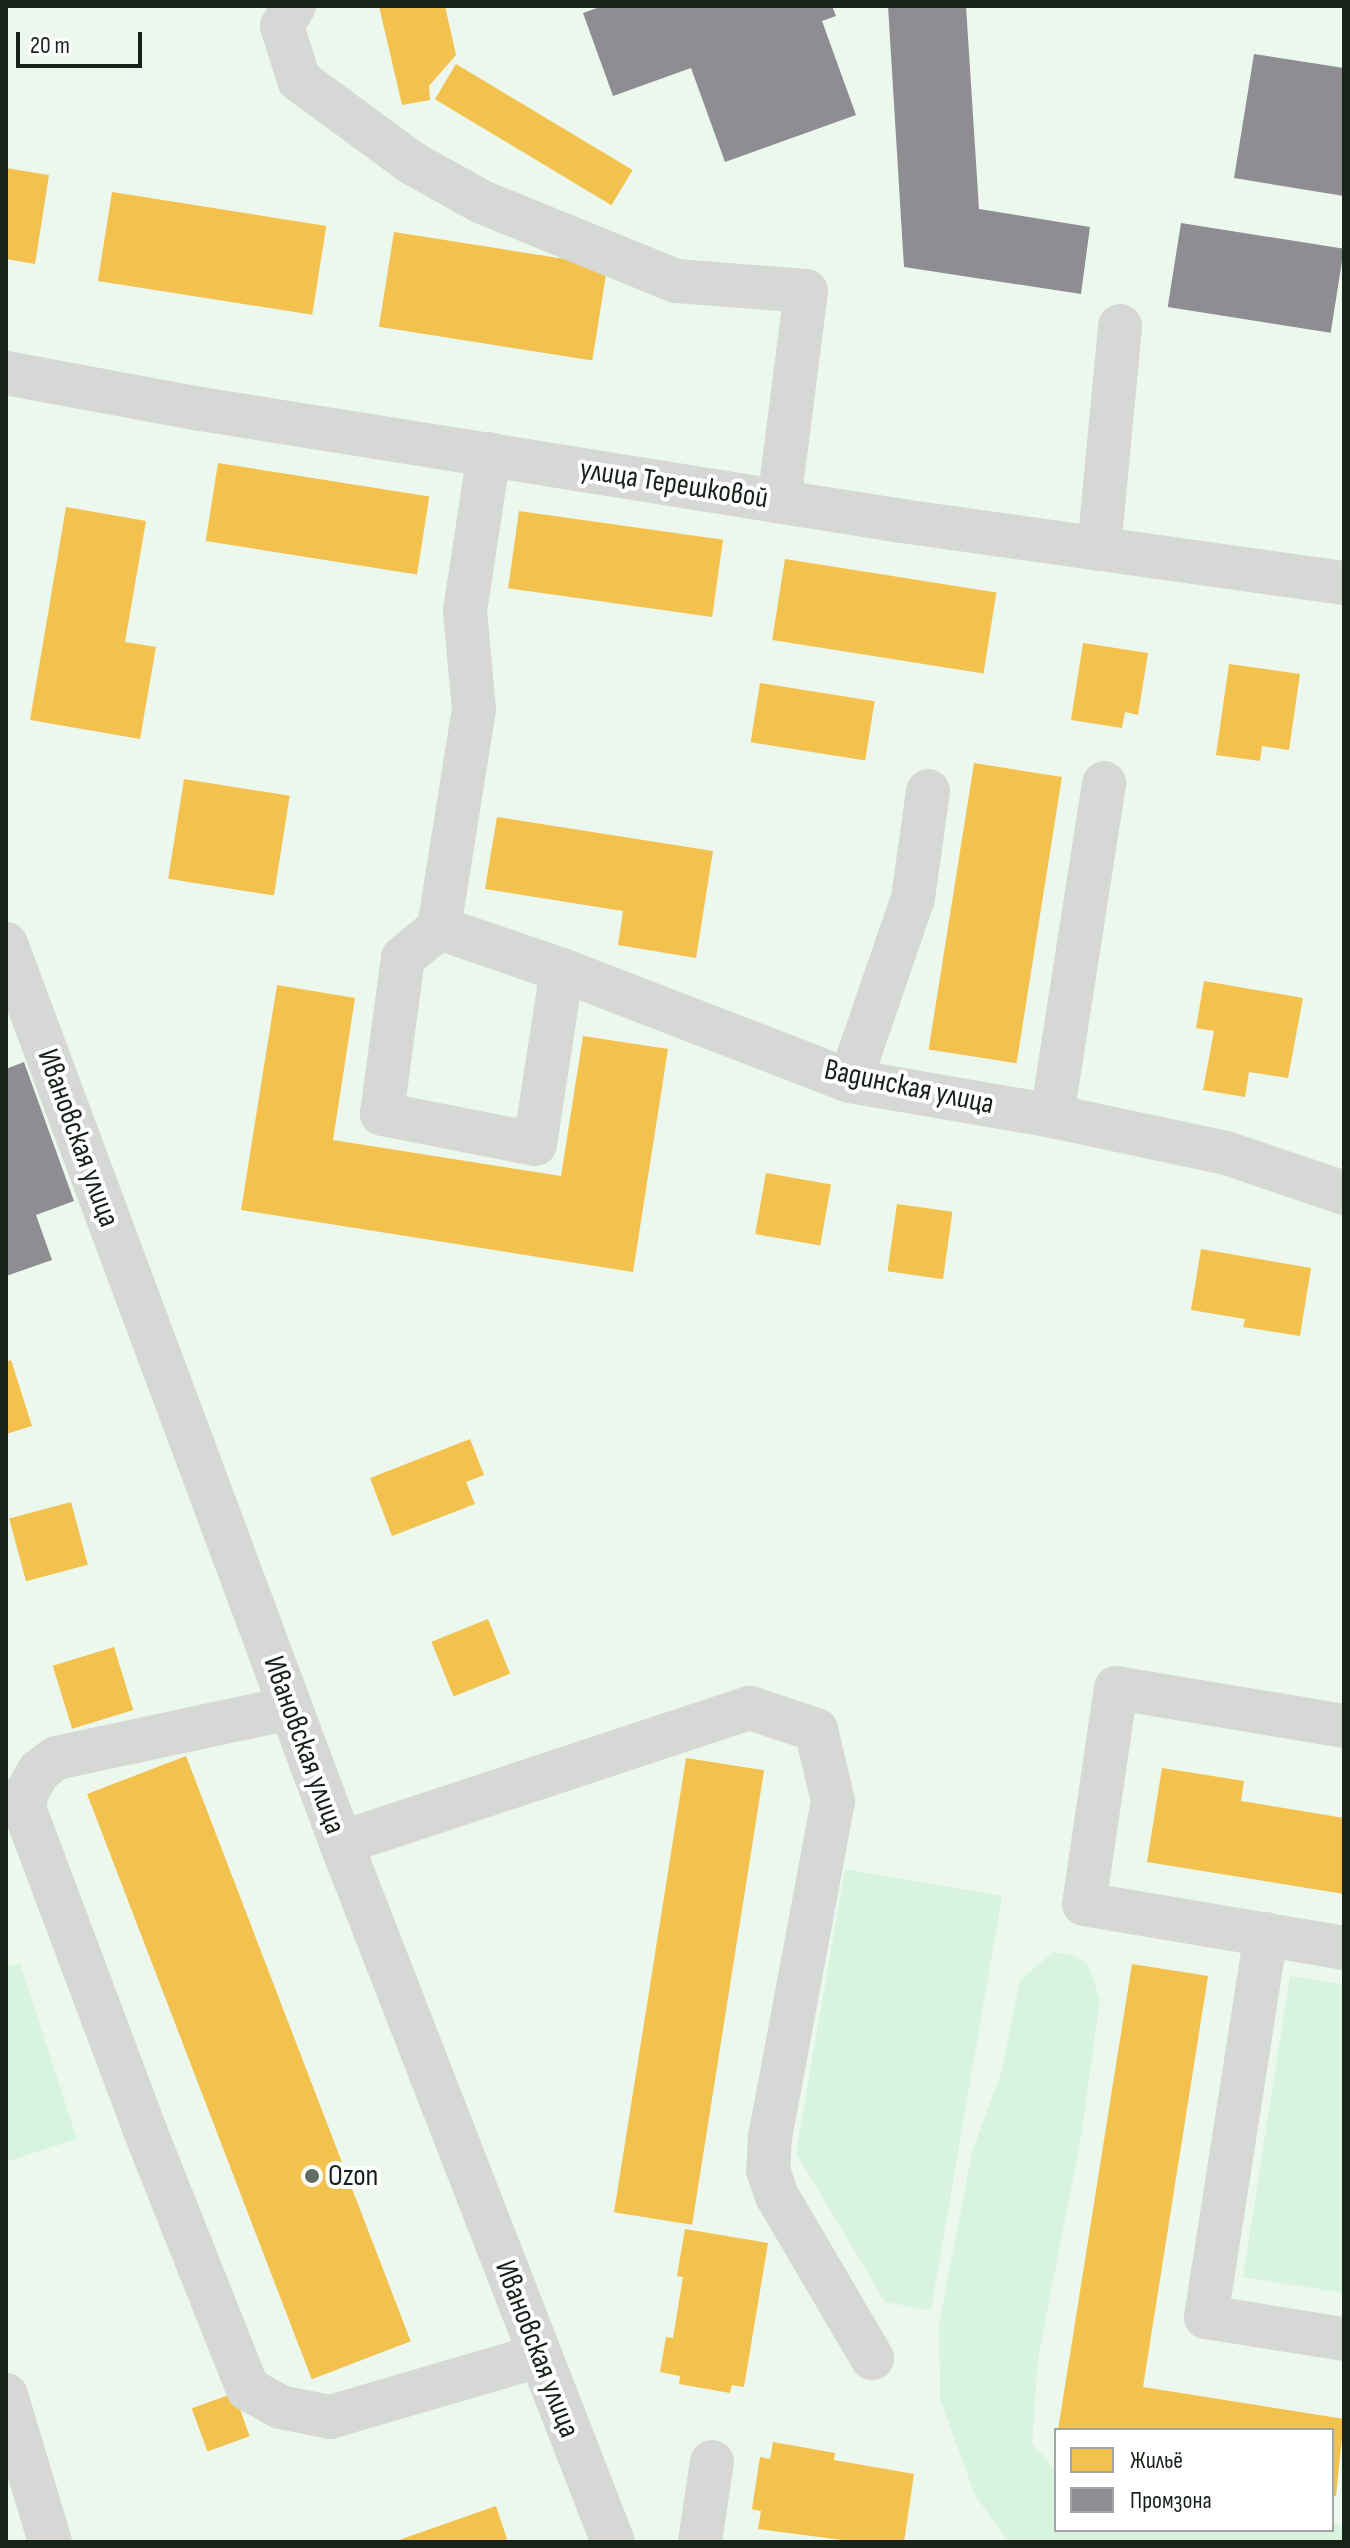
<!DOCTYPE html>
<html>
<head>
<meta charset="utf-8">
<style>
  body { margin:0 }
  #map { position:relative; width:1350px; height:2548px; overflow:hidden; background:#ecf8ee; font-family:"Sofia Sans Condensed",sans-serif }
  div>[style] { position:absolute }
  .green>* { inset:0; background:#d9f4de }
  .homes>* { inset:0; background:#f2c14e; transform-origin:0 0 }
  .industry>* { inset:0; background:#8d8d92; transform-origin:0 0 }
  .minor>* { height:44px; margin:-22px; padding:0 22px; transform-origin:22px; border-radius:22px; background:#d5d8d5 }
  .dots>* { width:22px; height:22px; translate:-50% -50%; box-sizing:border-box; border:4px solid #fff; border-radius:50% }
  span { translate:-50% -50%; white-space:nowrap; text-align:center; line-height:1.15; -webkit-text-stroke:8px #fff; paint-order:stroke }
  .street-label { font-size:30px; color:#172219 }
  .poi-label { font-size:30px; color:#172219 }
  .left { translate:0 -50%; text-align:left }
  .frame { position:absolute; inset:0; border:8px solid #172219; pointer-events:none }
  .legend { position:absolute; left:1054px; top:2428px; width:280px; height:104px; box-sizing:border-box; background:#fff; border:2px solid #a2a7a3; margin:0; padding:10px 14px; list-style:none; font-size:24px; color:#172219 }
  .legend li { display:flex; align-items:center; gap:16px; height:40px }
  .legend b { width:40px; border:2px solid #a2a7a3 }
  .scale { position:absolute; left:16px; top:32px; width:126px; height:36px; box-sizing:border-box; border:4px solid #172219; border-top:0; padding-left:10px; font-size:24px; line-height:28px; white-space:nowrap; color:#172219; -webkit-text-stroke:6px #fff; paint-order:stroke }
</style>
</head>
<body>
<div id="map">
  <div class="green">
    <div style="clip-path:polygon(845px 1869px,1002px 1896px,931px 2310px,885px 2302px,796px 2153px)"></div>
    <div style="clip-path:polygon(1053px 1952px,1072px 1955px,1087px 1963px,1100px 1999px,1082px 2132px,1038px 2359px,1032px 2444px,1056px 2470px,1056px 2530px,1332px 2530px,1332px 2523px,1344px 2526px,1344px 2542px,1008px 2542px,975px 2495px,940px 2399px,939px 2325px,972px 2152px,1002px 2070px,1020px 1980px)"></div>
    <div style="clip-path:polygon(20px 1963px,77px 2139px,6px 2162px,6px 1967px)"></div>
    <div style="clip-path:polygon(1290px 1976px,1344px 1984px,1344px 2293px,1243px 2277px)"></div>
  </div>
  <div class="homes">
    <div style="clip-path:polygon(379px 6px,445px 6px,456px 55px,429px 86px,430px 100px,402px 105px)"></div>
    <div style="left:456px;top:64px;width:206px;height:41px;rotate:31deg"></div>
    <div style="clip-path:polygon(6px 168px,49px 175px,35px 264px,6px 259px)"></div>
    <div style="left:112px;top:192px;width:217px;height:90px;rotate:9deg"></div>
    <div style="left:394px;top:232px;width:216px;height:96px;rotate:9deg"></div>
    <div style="left:218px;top:463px;width:214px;height:79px;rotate:9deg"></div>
    <div style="clip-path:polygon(66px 507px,146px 521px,125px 642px,156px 647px,140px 739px,30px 720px)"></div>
    <div style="left:519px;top:511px;width:206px;height:78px;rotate:8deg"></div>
    <div style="left:785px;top:559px;width:214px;height:82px;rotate:9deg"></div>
    <div style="clip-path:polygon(1083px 643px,1148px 653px,1138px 715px,1125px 712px,1122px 728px,1071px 720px)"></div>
    <div style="clip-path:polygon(1229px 664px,1300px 674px,1289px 750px,1262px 746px,1260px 761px,1216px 755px)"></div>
    <div style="left:760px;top:683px;width:116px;height:60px;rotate:9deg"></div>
    <div style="left:974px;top:763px;width:89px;height:290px;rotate:9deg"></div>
    <div style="left:184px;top:779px;width:107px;height:101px;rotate:9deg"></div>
    <div style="clip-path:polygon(497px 817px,713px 851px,696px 958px,618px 945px,623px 911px,485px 889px)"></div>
    <div style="clip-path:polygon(1204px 981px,1303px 998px,1288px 1078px,1249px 1072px,1245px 1097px,1203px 1090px,1214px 1031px,1196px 1028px)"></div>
    <div style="clip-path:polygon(277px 985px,355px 998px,333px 1140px,561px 1176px,583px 1036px,668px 1049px,633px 1272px,241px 1210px)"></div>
    <div style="left:766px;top:1173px;width:66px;height:62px;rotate:10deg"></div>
    <div style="left:897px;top:1204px;width:56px;height:68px;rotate:8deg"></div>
    <div style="clip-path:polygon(1201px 1249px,1311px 1268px,1300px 1336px,1243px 1327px,1245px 1319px,1191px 1310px)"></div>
    <div style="clip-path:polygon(11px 1360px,32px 1426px,6px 1434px,6px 1362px)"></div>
    <div style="clip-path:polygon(470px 1439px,484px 1475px,466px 1482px,475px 1504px,392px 1536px,370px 1478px)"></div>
    <div style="left:71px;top:1502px;width:65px;height:64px;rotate:75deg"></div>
    <div style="left:488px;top:1619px;width:59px;height:61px;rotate:68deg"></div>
    <div style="left:114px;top:1647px;width:66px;height:64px;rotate:73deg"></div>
    <div style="left:186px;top:1756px;width:627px;height:106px;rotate:69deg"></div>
    <div style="left:686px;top:1758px;width:79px;height:460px;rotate:9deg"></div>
    <div style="clip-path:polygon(1162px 1768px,1244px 1781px,1241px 1801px,1344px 1818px,1344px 1894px,1147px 1862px)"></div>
    <div style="clip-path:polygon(1132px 1964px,1208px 1976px,1143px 2387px,1344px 2419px,1336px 2496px,1332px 2495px,1332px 2430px,1058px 2430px)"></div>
    <div style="clip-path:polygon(685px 2229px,768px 2243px,744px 2387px,732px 2385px,730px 2393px,679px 2384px,680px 2376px,660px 2372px,666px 2337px,673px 2338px,683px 2277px,677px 2276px)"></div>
    <div style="left:234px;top:2393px;width:46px;height:45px;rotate:70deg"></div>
    <div style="clip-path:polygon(773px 2442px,835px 2453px,834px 2460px,914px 2474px,904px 2542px,857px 2542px,758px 2529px,761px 2511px,752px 2509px,760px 2457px,770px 2459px)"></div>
    <div style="clip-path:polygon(496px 2506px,508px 2542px,399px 2542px,399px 2540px)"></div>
  </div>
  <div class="industry">
    <div style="clip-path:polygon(603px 6px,832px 6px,836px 16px,822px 21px,856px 115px,725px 162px,691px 68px,613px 96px,583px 13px)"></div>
    <div style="clip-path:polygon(888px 6px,966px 6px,979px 209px,1090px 227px,1081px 294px,904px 267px)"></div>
    <div style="clip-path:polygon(1254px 54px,1344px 68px,1344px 196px,1234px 178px)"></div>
    <div style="left:1181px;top:223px;width:165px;height:85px;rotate:9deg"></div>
    <div style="clip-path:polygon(24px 1062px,74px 1201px,36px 1215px,52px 1260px,6px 1276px,6px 1069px)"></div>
  </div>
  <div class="minor">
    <div style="left:294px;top:6px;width:23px;rotate:121deg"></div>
    <div style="left:282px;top:26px;width:57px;rotate:72.5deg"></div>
    <div style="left:299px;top:80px;width:140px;rotate:36.3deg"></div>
    <div style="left:412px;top:163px;width:80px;rotate:29.1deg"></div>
    <div style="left:482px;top:202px;width:209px;rotate:22.2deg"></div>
    <div style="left:676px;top:281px;width:130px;rotate:4.4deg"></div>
    <div style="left:806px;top:291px;width:212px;rotate:97.3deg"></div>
    <div style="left:6px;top:373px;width:198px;rotate:10.5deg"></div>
    <div style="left:201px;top:409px;width:710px;rotate:9.08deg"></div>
    <div style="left:902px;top:521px;width:446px;rotate:8deg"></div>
    <div style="left:489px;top:454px;width:159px;rotate:98.7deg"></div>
    <div style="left:465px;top:611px;width:98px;rotate:84.8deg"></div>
    <div style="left:474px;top:709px;width:222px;rotate:99.1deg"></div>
    <div style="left:439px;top:928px;width:47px;rotate:140.2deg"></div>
    <div style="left:403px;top:958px;width:157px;rotate:97.7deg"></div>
    <div style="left:382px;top:1114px;width:156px;rotate:11.1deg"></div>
    <div style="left:535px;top:1144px;width:176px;rotate:-81.2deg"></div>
    <div style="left:1099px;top:549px;width:224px;rotate:-84.6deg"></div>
    <div style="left:439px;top:928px;width:130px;rotate:18.9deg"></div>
    <div style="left:562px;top:970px;width:309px;rotate:21.1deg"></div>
    <div style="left:850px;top:1081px;width:205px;rotate:9.8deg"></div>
    <div style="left:1052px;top:1116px;width:178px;rotate:12deg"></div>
    <div style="left:1226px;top:1153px;width:125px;rotate:18.7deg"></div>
    <div style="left:6px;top:944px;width:959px;rotate:69.56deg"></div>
    <div style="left:341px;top:1843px;width:750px;rotate:68.74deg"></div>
    <div style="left:850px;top:1081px;width:194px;rotate:-71deg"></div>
    <div style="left:913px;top:898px;width:108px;rotate:-82deg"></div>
    <div style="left:1052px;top:1116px;width:337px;rotate:-81.1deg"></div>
    <div style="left:290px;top:1708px;width:239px;rotate:167.9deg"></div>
    <div style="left:56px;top:1758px;width:21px;rotate:143deg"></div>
    <div style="left:39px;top:1771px;width:24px;rotate:120deg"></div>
    <div style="left:27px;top:1792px;width:16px;rotate:101deg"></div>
    <div style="left:24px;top:1808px;width:342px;rotate:69.4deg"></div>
    <div style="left:144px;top:2128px;width:281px;rotate:68.3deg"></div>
    <div style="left:248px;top:2389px;width:37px;rotate:29deg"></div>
    <div style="left:280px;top:2407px;width:51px;rotate:11.3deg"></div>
    <div style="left:330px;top:2417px;width:218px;rotate:-16.3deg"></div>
    <div style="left:1344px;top:1726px;width:231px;rotate:-170.5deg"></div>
    <div style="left:1116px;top:1688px;width:218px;rotate:98.4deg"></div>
    <div style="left:1084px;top:1904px;width:264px;rotate:9.6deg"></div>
    <div style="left:341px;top:1843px;width:431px;rotate:-18.3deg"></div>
    <div style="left:750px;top:1708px;width:70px;rotate:18.4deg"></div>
    <div style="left:816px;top:1730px;width:73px;rotate:76.5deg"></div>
    <div style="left:833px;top:1801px;width:342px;rotate:100.6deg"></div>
    <div style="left:770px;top:2137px;width:33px;rotate:93deg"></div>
    <div style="left:768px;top:2170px;width:28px;rotate:71deg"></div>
    <div style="left:777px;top:2196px;width:188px;rotate:59.6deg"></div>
    <div style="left:1266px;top:1934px;width:388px;rotate:98.9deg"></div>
    <div style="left:1206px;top:2317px;width:140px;rotate:9.1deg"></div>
    <div style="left:6px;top:2395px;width:153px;rotate:73.3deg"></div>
    <div style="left:700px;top:2542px;width:81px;rotate:-81.5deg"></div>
  </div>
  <div class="dots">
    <div style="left:312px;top:2176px;background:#626d64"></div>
  </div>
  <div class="street-label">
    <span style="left:674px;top:484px;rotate:9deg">улица Терешковой</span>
    <span style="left:909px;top:1087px;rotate:12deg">Вадинская улица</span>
    <span style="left:78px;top:1138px;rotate:70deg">Ивановская улица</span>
    <span style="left:304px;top:1745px;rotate:70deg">Ивановская улица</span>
    <span style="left:537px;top:2349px;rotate:69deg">Ивановская улица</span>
  </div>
  <div class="poi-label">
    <span class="left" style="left:328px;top:2176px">Ozon</span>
  </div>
  <div class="frame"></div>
  <ul class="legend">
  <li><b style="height:22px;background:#f2c14e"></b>Жильё</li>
  <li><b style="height:22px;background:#8d8d92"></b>Промзона</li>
  </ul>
  <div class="scale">20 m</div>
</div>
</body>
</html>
